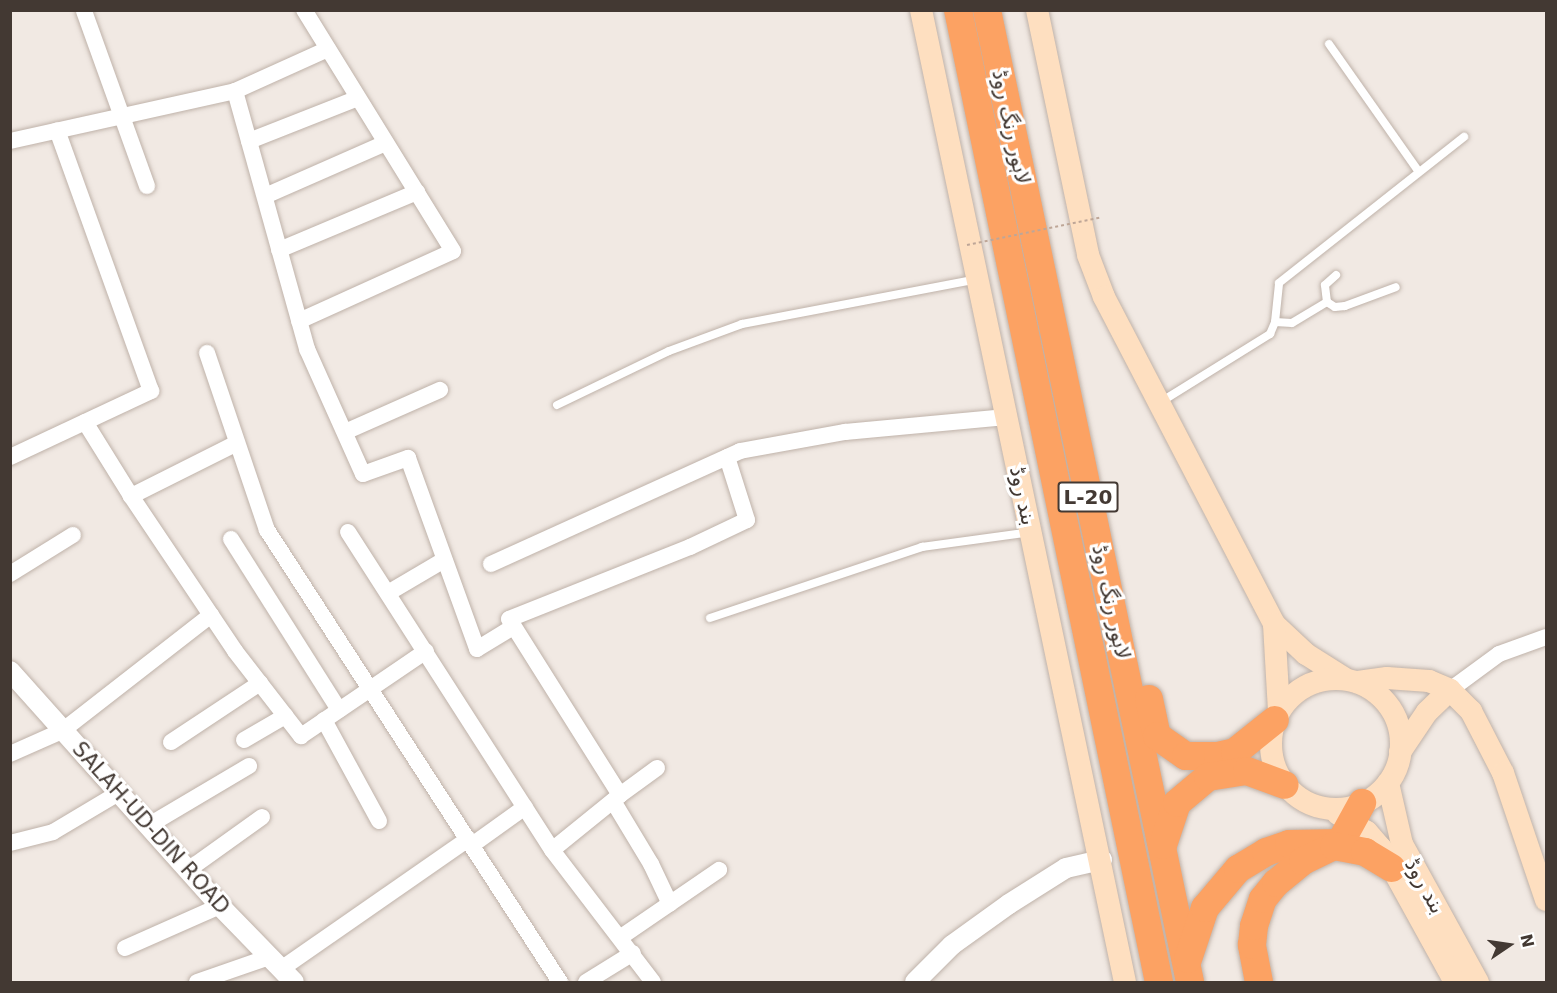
<!DOCTYPE html>
<html>
<head>
<meta charset="utf-8">
<style>
  body { margin:0 }
  #map { position:relative; width:1557px; height:993px; overflow:hidden; background:#f1e9e3; font-family:"DejaVu Sans","Noto Sans Arabic",sans-serif }
  div>[style] { position:absolute }
  .roads { filter:drop-shadow(0 0 2px #bfb2a9) drop-shadow(0 0 2px #bfb2a9) }
  .service>* { height:8px; margin:-4px; padding:0 4px; transform-origin:4px; border-radius:4px; background:#fff }
  .minor>* { height:16px; margin:-8px; padding:0 8px; transform-origin:8px; border-radius:8px; background:#fff }
  .tertiary>* { height:20px; margin:-10px; padding:0 10px; transform-origin:10px; border-radius:10px; background:#fff }
  .secondary>* { height:22px; margin:-11px; padding:0 11px; transform-origin:11px; border-radius:11px; background:#fedfc0 }
  .secondary>.ring { margin:-11px; padding:0; box-sizing:content-box; background:none; border:22px solid #fedfc0; border-radius:50% }
  .motorway>* { height:28px; margin:-14px; padding:0 14px; transform-origin:14px; border-radius:14px; background:#fca263 }
  .path-bridge>* { height:2px; margin-top:-1px; transform-origin:0; background:repeating-linear-gradient(90deg,#bea697 0 3px,transparent 0 6px) }
  span { translate:-50% -50%; white-space:nowrap; text-align:center; line-height:1.15; -webkit-text-stroke:6px #fff; paint-order:stroke }
  .shield-label span { padding:2px 4px; background:#fff; border:2px solid; border-radius:4px; -webkit-text-stroke-width:0 }
  .shield-label { font-size:20px; color:#433933; font-weight:700 }
  .street-label { font-size:21px; color:#433933 }
  .frame { position:absolute; inset:0; border:12px solid #433933; pointer-events:none }
  .north { position:absolute; left:1479px; top:915px; width:60px; height:60px; -webkit-text-stroke:4px #fff; paint-order:stroke; rotate:77deg; font-size:16px; font-weight:700; line-height:24px; text-align:center; color:#433933 }
  .north::after { content:''; display:block; margin:auto; width:21px; height:27px; background:#433933; clip-path:polygon(50% 0,100% 100%,50% 72%,0 100%) }
</style>
</head>
<body>
<div id="map">
  <div class="roads">
    <div class="service">
      <div style="left:1329px;top:44px;width:156px;rotate:54.9deg"></div>
      <div style="left:1327px;top:302px;width:17px;rotate:-97deg"></div>
      <div style="left:1325px;top:285px;width:15px;rotate:-42deg"></div>
      <div style="left:1275px;top:322px;width:17px;rotate:3deg"></div>
      <div style="left:1292px;top:323px;width:41px;rotate:-31deg"></div>
      <div style="left:1327px;top:302px;width:9px;rotate:32deg"></div>
      <div style="left:1335px;top:307px;width:10px;rotate:-6deg"></div>
      <div style="left:1345px;top:306px;width:54px;rotate:-20.4deg"></div>
      <div style="left:1159px;top:403px;width:131px;rotate:-31.9deg"></div>
      <div style="left:1270px;top:334px;width:13px;rotate:-67deg"></div>
      <div style="left:1275px;top:322px;width:39px;rotate:-84deg"></div>
      <div style="left:1279px;top:283px;width:236px;rotate:-38.3deg"></div>
      <div style="left:557px;top:405px;width:124px;rotate:-25.7deg"></div>
      <div style="left:669px;top:351px;width:78px;rotate:-20.3deg"></div>
      <div style="left:742px;top:324px;width:239px;rotate:-10.8deg"></div>
      <div style="left:710px;top:618px;width:224px;rotate:-18.5deg"></div>
      <div style="left:922px;top:547px;width:110px;rotate:-7.8deg"></div>
    </div>
    <div class="minor">
      <div style="left:84px;top:11px;width:186px;rotate:70.2deg"></div>
      <div style="left:235px;top:91px;width:268px;rotate:74.4deg"></div>
      <div style="left:307px;top:349px;width:137px;rotate:65.9deg"></div>
      <div style="left:363px;top:474px;width:48px;rotate:-19.6deg"></div>
      <div style="left:408px;top:458px;width:203px;rotate:70.1deg"></div>
      <div style="left:477px;top:649px;width:42px;rotate:-31.4deg"></div>
      <div style="left:10px;top:141px;width:230px;rotate:-12.5deg"></div>
      <div style="left:235px;top:91px;width:102px;rotate:-24.3deg"></div>
      <div style="left:249px;top:141px;width:117px;rotate:-21.5deg"></div>
      <div style="left:265px;top:196px;width:132px;rotate:-23.7deg"></div>
      <div style="left:279px;top:250px;width:150px;rotate:-22.8deg"></div>
      <div style="left:299px;top:321px;width:169px;rotate:-24.4deg"></div>
      <div style="left:453px;top:251px;width:283px;rotate:-121.7deg"></div>
      <div style="left:207px;top:353px;width:187px;rotate:71.3deg"></div>
      <div style="left:267px;top:530px;width:539px;rotate:57.05deg"></div>
      <div style="left:85px;top:422px;width:87px;rotate:58.1deg"></div>
      <div style="left:345px;top:432px;width:104px;rotate:-23.9deg"></div>
      <div style="left:237px;top:443px;width:119px;rotate:153.4deg"></div>
      <div style="left:131px;top:496px;width:187px;rotate:56.1deg"></div>
      <div style="left:235px;top:651px;width:108px;rotate:52.2deg"></div>
      <div style="left:301px;top:736px;width:151px;rotate:-34.2deg"></div>
      <div style="left:10px;top:457px;width:156px;rotate:-25.1deg"></div>
      <div style="left:151px;top:391px;width:277px;rotate:-109.8deg"></div>
      <div style="left:348px;top:532px;width:378px;rotate:57.3deg"></div>
      <div style="left:231px;top:539px;width:202px;rotate:57.7deg"></div>
      <div style="left:491px;top:564px;width:273px;rotate:-24.4deg"></div>
      <div style="left:740px;top:451px;width:107px;rotate:-10.3deg"></div>
      <div style="left:845px;top:432px;width:162px;rotate:-5.3deg"></div>
      <div style="left:10px;top:574px;width:74px;rotate:-31.8deg"></div>
      <div style="left:388px;top:593px;width:65px;rotate:-30.5deg"></div>
      <div style="left:1450px;top:690px;width:61px;rotate:-36.3deg"></div>
      <div style="left:1499px;top:654px;width:50px;rotate:-19.9deg"></div>
      <div style="left:324px;top:720px;width:115px;rotate:61.4deg"></div>
      <div style="left:244px;top:740px;width:48px;rotate:-30.3deg"></div>
      <div style="left:171px;top:742px;width:107px;rotate:-33.5deg"></div>
      <div style="left:10px;top:754px;width:57px;rotate:-23.9deg"></div>
      <div style="left:62px;top:731px;width:189px;rotate:-37.9deg"></div>
      <div style="left:657px;top:768px;width:46px;rotate:143.9deg"></div>
      <div style="left:620px;top:795px;width:208px;rotate:-122.2deg"></div>
      <div style="left:509px;top:619px;width:195px;rotate:-21.7deg"></div>
      <div style="left:690px;top:547px;width:63px;rotate:-25.3deg"></div>
      <div style="left:747px;top:520px;width:66px;rotate:-107.6deg"></div>
      <div style="left:620px;top:795px;width:87px;rotate:141deg"></div>
      <div style="left:552px;top:850px;width:166px;rotate:52.6deg"></div>
      <div style="left:613px;top:801px;width:74px;rotate:58.9deg"></div>
      <div style="left:651px;top:864px;width:44px;rotate:64.6deg"></div>
      <div style="left:151px;top:824px;width:114px;rotate:-30.6deg"></div>
      <div style="left:10px;top:843px;width:44px;rotate:-14.3deg"></div>
      <div style="left:53px;top:832px;width:78px;rotate:-30.8deg"></div>
      <div style="left:472px;top:845px;width:65px;rotate:-35.6deg"></div>
      <div style="left:188px;top:870px;width:91px;rotate:-35.6deg"></div>
      <div style="left:621px;top:937px;width:119px;rotate:-34.4deg"></div>
      <div style="left:125px;top:948px;width:104px;rotate:-23.9deg"></div>
      <div style="left:281px;top:969px;width:228px;rotate:-34.8deg"></div>
      <div style="left:197px;top:982px;width:76px;rotate:-19.1deg"></div>
      <div style="left:586px;top:982px;width:55px;rotate:-31.7deg"></div>
    </div>
    <div class="tertiary">
      <div style="left:10px;top:671px;width:315px;rotate:48.2deg"></div>
      <div style="left:220px;top:906px;width:106px;rotate:45.8deg"></div>
      <div style="left:915px;top:982px;width:52px;rotate:-45deg"></div>
      <div style="left:952px;top:945px;width:70px;rotate:-35.7deg"></div>
      <div style="left:1009px;top:904px;width:67px;rotate:-32.3deg"></div>
      <div style="left:1066px;top:868px;width:37px;rotate:-13deg"></div>
    </div>
    <div class="secondary">
      <div style="left:921px;top:10px;width:993px;rotate:78.15deg"></div>
      <div style="left:1037px;top:10px;width:250px;rotate:78.2deg"></div>
      <div style="left:1088px;top:255px;width:45px;rotate:69.1deg"></div>
      <div style="left:1104px;top:297px;width:369px;rotate:62.5deg"></div>
      <div style="left:1274px;top:624px;width:44px;rotate:43.2deg"></div>
      <div style="left:1306px;top:654px;width:45px;rotate:32.3deg"></div>
      <div style="left:1274px;top:624px;width:87px;rotate:86.7deg"></div>
      <div class="ring" style="left:1271px;top:679px;width:108px;height:108px"></div>
      <div style="left:1358px;top:682px;width:29px;rotate:-8deg"></div>
      <div style="left:1387px;top:678px;width:42px;rotate:4.1deg"></div>
      <div style="left:1429px;top:681px;width:23px;rotate:23deg"></div>
      <div style="left:1450px;top:690px;width:30px;rotate:45deg"></div>
      <div style="left:1471px;top:711px;width:70px;rotate:62.7deg"></div>
      <div style="left:1503px;top:773px;width:134px;rotate:71.3deg"></div>
      <div style="left:1400px;top:752px;width:48px;rotate:-56deg"></div>
      <div style="left:1427px;top:712px;width:32px;rotate:-44deg"></div>
      <div style="left:1388px;top:783px;width:63px;rotate:77.1deg"></div>
      <div style="left:1402px;top:844px;width:158px;rotate:61.2deg"></div>
      <div style="left:1338px;top:814px;width:34px;rotate:32deg"></div>
      <div style="left:1367px;top:832px;width:21px;rotate:49deg"></div>
      <div style="left:1381px;top:848px;width:153px;rotate:61.1deg"></div>
    </div>
    <div class="motorway">
      <div style="left:958px;top:10px;width:993px;rotate:78.32deg"></div>
      <div style="left:987px;top:10px;width:993px;rotate:78.2deg"></div>
      <div style="left:1149px;top:699px;width:38px;rotate:78deg"></div>
      <div style="left:1157px;top:736px;width:35px;rotate:35deg"></div>
      <div style="left:1186px;top:756px;width:32px"></div>
      <div style="left:1218px;top:756px;width:17px;rotate:-13deg"></div>
      <div style="left:1235px;top:752px;width:51px;rotate:-38.7deg"></div>
      <div style="left:1163px;top:845px;width:44px;rotate:-71.6deg"></div>
      <div style="left:1177px;top:803px;width:40px;rotate:-40deg"></div>
      <div style="left:1208px;top:777px;width:39px;rotate:-9deg"></div>
      <div style="left:1247px;top:771px;width:40px;rotate:20.2deg"></div>
      <div style="left:1188px;top:959px;width:54px;rotate:-71.6deg"></div>
      <div style="left:1205px;top:908px;width:51px;rotate:-49.8deg"></div>
      <div style="left:1238px;top:869px;width:33px;rotate:-31deg"></div>
      <div style="left:1266px;top:852px;width:24px;rotate:-19deg"></div>
      <div style="left:1289px;top:844px;width:51px;rotate:-1.1deg"></div>
      <div style="left:1340px;top:843px;width:46px;rotate:-61.2deg"></div>
      <div style="left:1259px;top:982px;width:38px;rotate:-101deg"></div>
      <div style="left:1252px;top:945px;width:19px;rotate:-84deg"></div>
      <div style="left:1254px;top:926px;width:28px;rotate:-72deg"></div>
      <div style="left:1263px;top:899px;width:21px;rotate:-51deg"></div>
      <div style="left:1276px;top:883px;width:35px;rotate:-39deg"></div>
      <div style="left:1303px;top:861px;width:34px;rotate:-26deg"></div>
      <div style="left:1334px;top:846px;width:32px;rotate:11deg"></div>
      <div style="left:1365px;top:852px;width:31px;rotate:31deg"></div>
    </div>
  </div>
  <div class="path-bridge">
    <div style="left:967px;top:245px;width:135px;rotate:-11.6deg"></div>
  </div>
  <div class="shield-label">
    <span style="left:1088px;top:497px">L-20</span>
  </div>
  <div class="street-label">
    <span style="left:1011px;top:127px;rotate:78deg">لاہور رنگ روڈ</span>
    <span style="left:1023px;top:496px;rotate:78deg">بند روڈ</span>
    <span style="left:1111px;top:602px;rotate:78deg">لاہور رنگ روڈ</span>
    <span style="left:151px;top:828px;rotate:48deg">SALAH-UD-DIN ROAD</span>
    <span style="left:1425px;top:886px;rotate:61deg">بند روڈ</span>
  </div>
  <div class="frame"></div>
  <div class="north">N</div>
</div>
</body>
</html>
